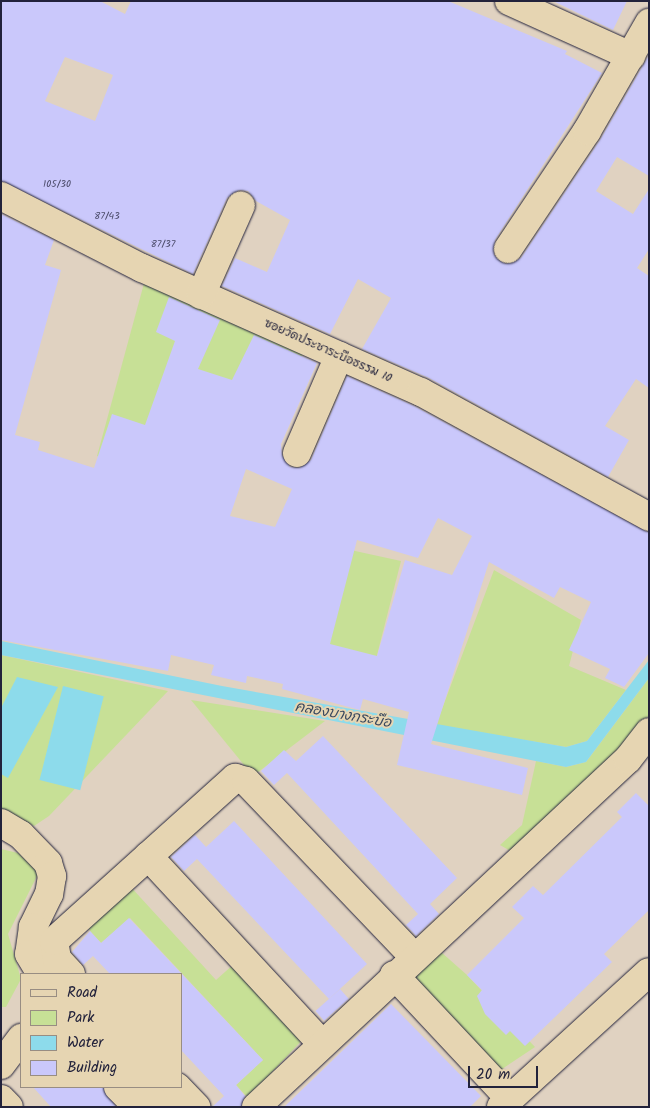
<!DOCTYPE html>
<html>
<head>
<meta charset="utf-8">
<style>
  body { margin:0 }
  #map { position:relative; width:650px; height:1108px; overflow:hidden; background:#e0d2c1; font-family:Kalam,"Playpen Sans Thai",sans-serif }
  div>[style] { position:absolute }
  .green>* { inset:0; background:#c7e096 }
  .water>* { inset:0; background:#8ddbeb; transform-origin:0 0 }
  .building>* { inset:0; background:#cac8fb; transform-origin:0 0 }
  .roads { filter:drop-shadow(0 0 1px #22223b) drop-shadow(0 0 1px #22223b) }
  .minor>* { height:28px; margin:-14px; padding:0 14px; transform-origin:14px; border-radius:14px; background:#e6d5b2 }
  span { translate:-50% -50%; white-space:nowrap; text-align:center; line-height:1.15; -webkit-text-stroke:4px #e6d5b2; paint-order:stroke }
  .number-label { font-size:10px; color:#4c4c6b }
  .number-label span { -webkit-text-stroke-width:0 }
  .street-label { font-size:12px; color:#22223b }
  .water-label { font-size:14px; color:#37475e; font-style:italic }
  .frame { position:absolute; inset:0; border:2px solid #22223b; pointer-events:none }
  .legend { position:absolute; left:20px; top:973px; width:162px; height:115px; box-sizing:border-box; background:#e6d5b2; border:1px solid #988d82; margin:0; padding:6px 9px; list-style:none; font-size:15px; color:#22223b }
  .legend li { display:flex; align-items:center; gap:10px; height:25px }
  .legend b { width:25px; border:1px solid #988d82 }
  .scale { position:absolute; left:468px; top:1066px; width:70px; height:22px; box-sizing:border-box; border:2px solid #22223b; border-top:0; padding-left:6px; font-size:15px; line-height:18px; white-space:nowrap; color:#22223b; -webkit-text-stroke:4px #e6d5b2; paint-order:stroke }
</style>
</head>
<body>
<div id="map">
  <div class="green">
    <div style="clip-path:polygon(146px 276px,306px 346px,283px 404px,148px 469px,97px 456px)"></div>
    <div style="clip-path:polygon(346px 549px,401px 561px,375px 663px,313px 658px)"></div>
    <div style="clip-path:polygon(494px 570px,581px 620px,569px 666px,626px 690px,587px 741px,566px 747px,436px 725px)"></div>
    <div style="clip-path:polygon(1px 655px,168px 691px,49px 816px,34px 826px,1px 808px)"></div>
    <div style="clip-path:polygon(649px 678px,649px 715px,631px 738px,512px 852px,500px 845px,522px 825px,536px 761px,566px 767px,586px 762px)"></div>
    <div style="clip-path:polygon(191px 700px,325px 721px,253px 776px)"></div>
    <div style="clip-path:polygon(1px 849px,18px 853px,39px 872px,8px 934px,21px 979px,6px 1007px,1px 1007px)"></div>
    <div style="clip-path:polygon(129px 885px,216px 980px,235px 963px,303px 1039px,248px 1098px,236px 1085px,263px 1060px,130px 918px,101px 943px,90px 931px,86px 923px)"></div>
    <div style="clip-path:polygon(441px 952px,467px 975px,535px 1047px,499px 1071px,413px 976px)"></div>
  </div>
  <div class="water">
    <div style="clip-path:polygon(1px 641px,222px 686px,566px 747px,587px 741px,649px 660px,649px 678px,586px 762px,566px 767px,1px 655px)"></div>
    <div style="clip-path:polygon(17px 677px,58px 687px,8px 778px,1px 774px,1px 708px)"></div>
    <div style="left:63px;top:686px;width:42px;height:97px;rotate:14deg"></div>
  </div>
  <div class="building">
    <div style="clip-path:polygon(evenodd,1px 1px,100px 1px,125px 14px,131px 1px,448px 1px,567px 51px,565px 54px,602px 73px,495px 240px,494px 255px,506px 264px,521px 258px,600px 140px,649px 55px,649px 176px,617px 157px,596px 191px,633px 214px,649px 189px,649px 249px,637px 268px,649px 276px,649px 388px,636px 379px,605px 426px,629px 440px,608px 477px,429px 378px,362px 349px,391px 298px,358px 279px,330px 334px,222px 286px,235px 258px,267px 272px,290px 220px,256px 201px,248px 191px,239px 190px,227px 198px,193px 274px,1px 181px,1px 1px,65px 57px,113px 75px,95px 121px,45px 101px,65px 57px)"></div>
    <div style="clip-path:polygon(553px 1px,627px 1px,613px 30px)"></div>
    <div style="clip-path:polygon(evenodd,1px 214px,54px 240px,45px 265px,61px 270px,15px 435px,40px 442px,38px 450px,94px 468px,112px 414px,145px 425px,175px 341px,156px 332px,169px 297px,220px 320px,198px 369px,232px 380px,254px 335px,317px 363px,281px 444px,282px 455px,290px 467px,299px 468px,311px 460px,347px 376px,414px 406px,649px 533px,649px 653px,624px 687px,605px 678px,610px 669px,569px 650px,591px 602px,560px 587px,554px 598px,489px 562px,431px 744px,528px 768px,522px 795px,397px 765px,409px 712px,363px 699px,360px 710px,282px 689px,283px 684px,247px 676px,246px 683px,211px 675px,214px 665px,171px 655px,168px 671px,1px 640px,1px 214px,246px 469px,292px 489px,275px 527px,230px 516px,246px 469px,1px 214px,438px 518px,472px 536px,452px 575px,405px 560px,377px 656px,330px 644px,357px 540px,418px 558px,438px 518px)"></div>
    <div style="clip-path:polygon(323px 736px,457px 878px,430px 904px,439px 914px,416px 936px,406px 925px,418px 914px,287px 773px,274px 785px,261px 771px,284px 750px,296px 761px)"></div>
    <div style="clip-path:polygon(636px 793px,649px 806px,649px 910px,604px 954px,612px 962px,525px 1046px,510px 1031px,506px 1035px,485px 1014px,477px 996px,482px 990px,467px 975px,524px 918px,512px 907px,533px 886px,543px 895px,622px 817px,617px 812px)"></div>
    <div style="clip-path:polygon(234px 821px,367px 964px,329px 999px,197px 859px,184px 871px,171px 857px,195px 835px,206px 847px)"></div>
    <div style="clip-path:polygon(129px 918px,263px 1060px,236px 1085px,245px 1096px,241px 1107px,212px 1107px,224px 1096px,181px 1050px,181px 974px,110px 974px,93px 956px,83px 965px,72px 952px,90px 931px,101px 943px)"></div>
    <div style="left:340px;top:989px;width:13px;height:33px;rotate:48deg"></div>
    <div style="clip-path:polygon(391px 1004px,481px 1096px,470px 1107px,284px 1107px)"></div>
    <div style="clip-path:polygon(33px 1087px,103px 1087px,116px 1107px,51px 1107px)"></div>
  </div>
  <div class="roads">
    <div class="minor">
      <div style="left:509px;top:1px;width:134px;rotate:24.3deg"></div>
      <div style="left:1px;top:196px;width:158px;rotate:27.1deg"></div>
      <div style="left:142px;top:268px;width:305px;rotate:24deg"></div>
      <div style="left:421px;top:392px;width:260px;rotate:28.7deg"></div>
      <div style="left:508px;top:249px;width:142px;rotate:-56.2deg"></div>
      <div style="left:587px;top:131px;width:125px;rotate:-60.1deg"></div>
      <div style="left:201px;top:295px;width:98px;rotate:-66deg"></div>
      <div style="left:297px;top:453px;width:106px;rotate:-66.6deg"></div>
      <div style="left:1px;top:823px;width:23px;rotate:31deg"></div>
      <div style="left:21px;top:835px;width:39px;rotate:46deg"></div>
      <div style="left:48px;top:863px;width:14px;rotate:73deg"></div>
      <div style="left:52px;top:876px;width:18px;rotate:99deg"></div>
      <div style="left:49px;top:894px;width:37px;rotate:116deg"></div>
      <div style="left:33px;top:927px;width:27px;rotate:98deg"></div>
      <div style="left:29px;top:954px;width:23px;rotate:59deg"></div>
      <div style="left:148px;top:856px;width:256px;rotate:47.2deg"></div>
      <div style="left:71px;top:974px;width:21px;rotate:-133deg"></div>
      <div style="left:57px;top:959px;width:18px;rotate:-99deg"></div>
      <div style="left:54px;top:941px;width:244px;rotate:-42deg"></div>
      <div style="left:235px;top:778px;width:11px;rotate:15deg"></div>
      <div style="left:246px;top:781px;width:242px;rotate:46.3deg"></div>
      <div style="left:394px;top:975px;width:170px;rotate:46.9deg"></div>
      <div style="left:1px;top:1065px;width:34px;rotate:-53deg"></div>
      <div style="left:118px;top:1087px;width:28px;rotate:45deg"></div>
      <div style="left:150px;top:1087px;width:28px;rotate:45deg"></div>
      <div style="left:177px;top:1087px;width:28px;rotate:46deg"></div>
      <div style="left:1px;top:1099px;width:11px;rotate:45deg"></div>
      <div style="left:256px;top:1107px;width:509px;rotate:-43.09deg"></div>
      <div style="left:628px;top:759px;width:34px;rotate:-52deg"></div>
      <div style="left:501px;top:1107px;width:200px;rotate:-42.4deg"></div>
    </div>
  </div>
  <div class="number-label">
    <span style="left:57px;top:185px">105/30</span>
    <span style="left:107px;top:217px">87/43</span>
    <span style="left:163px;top:245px">87/37</span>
  </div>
  <div class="street-label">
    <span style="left:328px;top:351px;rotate:24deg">ซอยวัดประชาระบือธรรม 10</span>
  </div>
  <div class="water-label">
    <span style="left:343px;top:715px;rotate:10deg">คลองบางกระบือ</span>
  </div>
  <div class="frame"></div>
  <ul class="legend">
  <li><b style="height:6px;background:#e6d5b2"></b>Road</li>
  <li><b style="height:14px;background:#c7e096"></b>Park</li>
  <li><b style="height:14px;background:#8ddbeb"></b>Water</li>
  <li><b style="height:14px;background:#cac8fb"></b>Building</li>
  </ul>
  <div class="scale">20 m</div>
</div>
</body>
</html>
